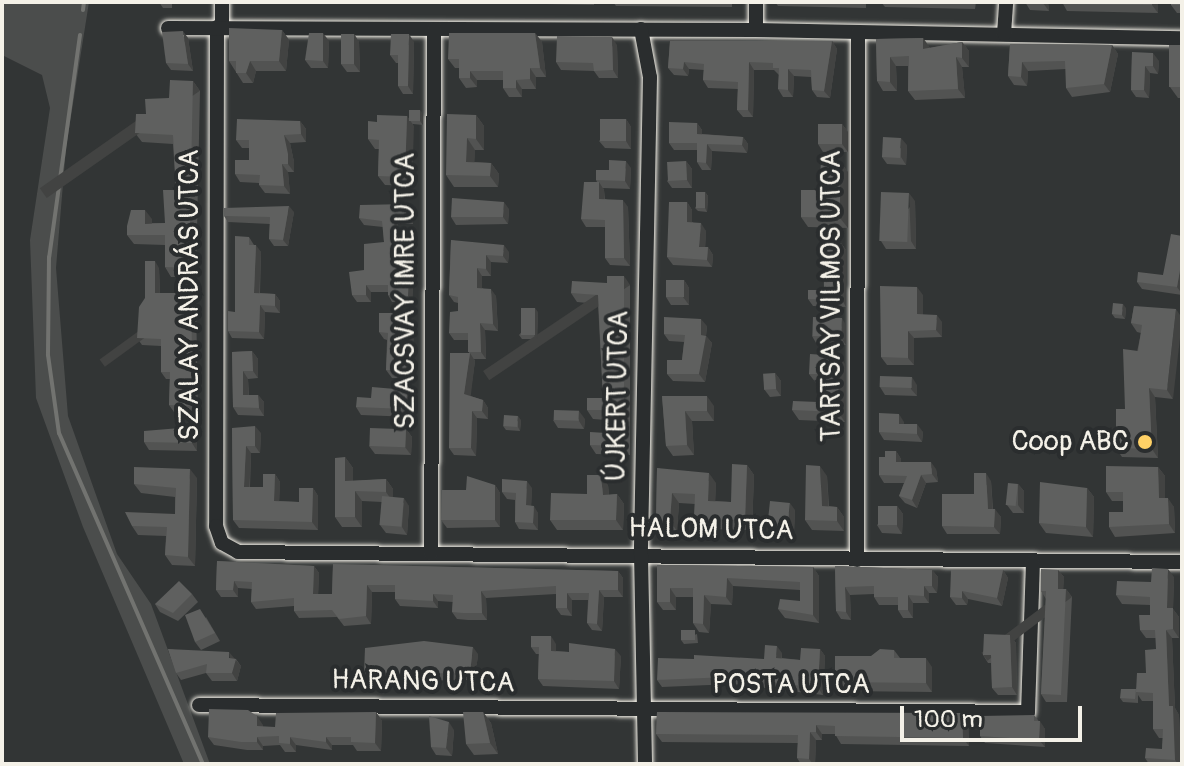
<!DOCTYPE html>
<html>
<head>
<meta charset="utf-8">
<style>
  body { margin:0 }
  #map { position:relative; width:1184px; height:766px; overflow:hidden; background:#323535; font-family:Pangolin,sans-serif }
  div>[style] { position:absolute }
  .green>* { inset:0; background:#4b4d4c }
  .stream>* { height:4px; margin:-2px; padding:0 2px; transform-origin:2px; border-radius:2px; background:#727370 }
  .roads { filter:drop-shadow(0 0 2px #f4f1e8) drop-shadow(0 0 2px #f4f1e8) }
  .minor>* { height:14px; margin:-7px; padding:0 7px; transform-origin:7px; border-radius:7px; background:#2a2d2e }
  .wall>* { inset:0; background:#525352 }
  .shaded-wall>* { inset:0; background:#424342; transform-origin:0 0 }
  .building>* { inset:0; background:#5f605f; transform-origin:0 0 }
  .dots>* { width:22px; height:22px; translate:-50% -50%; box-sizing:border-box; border:4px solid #2a2d2e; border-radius:50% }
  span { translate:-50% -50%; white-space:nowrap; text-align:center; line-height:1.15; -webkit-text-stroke:8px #2a2d2e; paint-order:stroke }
  .street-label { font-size:28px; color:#f4f1e8 }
  .poi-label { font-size:28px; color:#f4f1e8 }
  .right { translate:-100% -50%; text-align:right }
  .frame { position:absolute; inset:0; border:4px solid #f4f1e8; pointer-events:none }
  .scale { position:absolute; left:900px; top:706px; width:182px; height:36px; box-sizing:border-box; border:4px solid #f4f1e8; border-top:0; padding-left:10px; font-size:24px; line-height:28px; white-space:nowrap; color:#f4f1e8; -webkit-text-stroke:6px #2a2d2e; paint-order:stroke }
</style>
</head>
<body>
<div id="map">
  <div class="green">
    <div style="clip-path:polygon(2px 2px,89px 2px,66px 148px,56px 268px,68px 416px,117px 554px,151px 604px,210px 764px,184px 764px,83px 527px,36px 398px,30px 240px,50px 108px,42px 75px,2px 55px)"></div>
  </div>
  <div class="stream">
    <div style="left:83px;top:10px;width:8px;rotate:-83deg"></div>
    <div style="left:80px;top:35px;width:224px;rotate:97.9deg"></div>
    <div style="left:49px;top:257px;width:98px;rotate:90.6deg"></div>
    <div style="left:48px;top:355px;width:79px;rotate:82deg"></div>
    <div style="left:59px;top:433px;width:361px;rotate:66.5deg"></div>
  </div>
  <div class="roads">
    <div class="minor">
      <div style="left:217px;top:27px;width:499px;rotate:90.1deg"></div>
      <div style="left:216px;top:526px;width:18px;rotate:71deg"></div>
      <div style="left:222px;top:543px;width:18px;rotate:29deg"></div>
      <div style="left:238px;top:552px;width:944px;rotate:0.61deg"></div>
      <div style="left:222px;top:27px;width:25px;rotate:-90deg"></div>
      <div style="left:168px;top:28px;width:588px;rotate:0.19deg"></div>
      <div style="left:756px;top:30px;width:426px;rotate:1.1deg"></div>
      <div style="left:641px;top:29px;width:49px;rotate:79.4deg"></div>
      <div style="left:650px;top:77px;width:477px;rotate:91.1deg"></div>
      <div style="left:641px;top:554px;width:210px;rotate:88.9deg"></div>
      <div style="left:756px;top:30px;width:28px;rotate:-90deg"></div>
      <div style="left:1004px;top:34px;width:32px;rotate:-86deg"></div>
      <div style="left:431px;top:554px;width:525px;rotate:-89.67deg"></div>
      <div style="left:857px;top:560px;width:528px;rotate:-89.89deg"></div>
      <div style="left:199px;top:705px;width:829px;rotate:0.48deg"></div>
      <div style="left:1028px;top:712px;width:149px;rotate:-88.1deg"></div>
    </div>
  </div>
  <div class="wall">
    <div style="clip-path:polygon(159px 2px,172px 2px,172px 8px,163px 8px)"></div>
    <div style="clip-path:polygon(456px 2px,594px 2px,594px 5px)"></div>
    <div style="clip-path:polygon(613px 2px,732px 2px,732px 7px,616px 6px)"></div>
    <div style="clip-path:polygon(775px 2px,866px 2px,866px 8px,778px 6px)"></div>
    <div style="clip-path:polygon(881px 2px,976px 2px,975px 9px,885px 7px)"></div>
    <div style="clip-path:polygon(1025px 2px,1048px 2px,1049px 11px,1030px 10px)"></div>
    <div style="clip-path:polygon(1062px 2px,1158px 2px,1158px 13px,1067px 11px)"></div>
    <div style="clip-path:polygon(1182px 2px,1182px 13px,1177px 13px,1171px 5px)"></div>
    <div style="clip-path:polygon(282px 30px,289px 40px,286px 71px,256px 71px,253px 83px,243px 83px,229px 61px)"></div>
    <div style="clip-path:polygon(535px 33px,542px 42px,546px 77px,536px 77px,536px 89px,522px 89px,522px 97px,509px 97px,503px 88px,503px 80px,477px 80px,477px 87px,466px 88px,459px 78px,459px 68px,455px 68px,448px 59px)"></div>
    <div style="clip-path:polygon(354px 34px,359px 42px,360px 72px,347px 72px,341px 64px)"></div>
    <div style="clip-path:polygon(188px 38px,193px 71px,171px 70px,166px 63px)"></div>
    <div style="clip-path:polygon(923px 38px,930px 48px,962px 42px,969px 51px,969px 67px,962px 67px,965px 98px,915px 100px,908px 91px,908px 66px,896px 66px,897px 91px,883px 91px,877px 81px,876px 39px)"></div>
    <div style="clip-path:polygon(329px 41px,328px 68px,311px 68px,305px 60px)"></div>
    <div style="clip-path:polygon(670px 41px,832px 41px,837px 49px,830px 98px,817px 97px,812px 90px,811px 77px,794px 76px,793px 97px,783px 97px,778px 89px,779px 75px,774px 70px,754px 70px,753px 117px,743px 117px,737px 110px,738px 89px,708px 88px,703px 80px,704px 70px,689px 69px,688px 76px,674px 75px,668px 68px)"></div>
    <div style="clip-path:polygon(414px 42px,413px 94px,403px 94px,398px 86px,398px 63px,396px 63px,390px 55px)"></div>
    <div style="clip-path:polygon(1010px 44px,1112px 45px,1118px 54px,1110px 92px,1072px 97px,1066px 88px,1066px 69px,1028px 71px,1027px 86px,1014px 85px,1008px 76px)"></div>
    <div style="clip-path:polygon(617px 45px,618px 78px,599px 78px,594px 71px,561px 70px,556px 62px)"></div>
    <div style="clip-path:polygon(1182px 45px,1182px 98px,1178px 98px,1170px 87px)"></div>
    <div style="clip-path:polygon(1132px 52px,1159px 61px,1158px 74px,1150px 73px,1149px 98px,1136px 97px,1131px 90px)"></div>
    <div style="clip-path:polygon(193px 81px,200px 91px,196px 277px,171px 277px,165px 267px,165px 245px,134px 244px,127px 235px,152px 219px,152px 223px,165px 223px,176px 190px,173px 144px,142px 142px,135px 133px,146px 114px)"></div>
    <div style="clip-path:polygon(423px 114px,423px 125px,413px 124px,412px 186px,385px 185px,378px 176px,379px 149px,375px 149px,368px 139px,377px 122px,407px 116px,409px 119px)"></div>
    <div style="clip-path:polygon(476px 115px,484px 126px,484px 150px,475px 150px,474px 162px,491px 163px,499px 174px,498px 187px,454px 187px,446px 175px)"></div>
    <div style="clip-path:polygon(626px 119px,631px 127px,631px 149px,605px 148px,599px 141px)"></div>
    <div style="clip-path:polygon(300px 121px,306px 129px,306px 142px,290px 143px,294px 162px,294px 172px,288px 172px,290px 194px,265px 193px,259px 185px,259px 183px,240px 182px,235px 174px,249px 160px,249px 148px,242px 148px,236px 140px)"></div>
    <div style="clip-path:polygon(697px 123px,702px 130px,702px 134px,743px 137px,748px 144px,747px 153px,712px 151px,711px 170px,702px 170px,697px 162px,697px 150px,674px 150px,669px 143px)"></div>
    <div style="clip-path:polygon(842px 124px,848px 132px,848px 152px,823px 152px,818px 144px)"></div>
    <div style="clip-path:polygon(907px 145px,906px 165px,887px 164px,882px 157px)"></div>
    <div style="clip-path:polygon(686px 161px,692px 169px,692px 188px,672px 188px,667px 181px)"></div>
    <div style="clip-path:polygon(840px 162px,848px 172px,848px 228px,808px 227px,801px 217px)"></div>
    <div style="clip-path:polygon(631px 168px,630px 189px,603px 188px,604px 190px,605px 199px,628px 207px,630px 266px,610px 265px,605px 258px,605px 227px,586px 227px,581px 219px,597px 182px,596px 180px,609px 170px)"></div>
    <div style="clip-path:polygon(705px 192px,708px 196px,707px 212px,698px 211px,695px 208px)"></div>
    <div style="clip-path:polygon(915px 201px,916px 249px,886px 249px,881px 241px)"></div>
    <div style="clip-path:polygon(687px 202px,692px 210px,692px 222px,706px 231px,705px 247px,708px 247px,713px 255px,712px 267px,673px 265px,667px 257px)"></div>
    <div style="clip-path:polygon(509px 209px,508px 224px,456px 225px,451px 217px)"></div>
    <div style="clip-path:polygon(413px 211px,413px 224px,398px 224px,399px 243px,410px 246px,415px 252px,412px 302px,392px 302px,388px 295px,388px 292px,371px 292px,371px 302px,357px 302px,352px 295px,364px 270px,384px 242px,383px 227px,364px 225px,359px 218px)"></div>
    <div style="clip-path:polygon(294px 212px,288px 246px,274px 246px,269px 239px,270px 224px,228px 222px,224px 216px)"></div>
    <div style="clip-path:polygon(1182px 236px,1182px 295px,1142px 289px,1137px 282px,1163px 275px)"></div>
    <div style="clip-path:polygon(249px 237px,254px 245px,261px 252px,260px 293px,275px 294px,280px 301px,280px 313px,265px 312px,264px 339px,232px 338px,228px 331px,235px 312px)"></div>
    <div style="clip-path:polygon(451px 240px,509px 252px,508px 263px,491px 262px,491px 276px,482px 276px,482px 288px,496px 296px,498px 331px,485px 330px,486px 359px,474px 359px,475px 361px,470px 396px,483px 400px,488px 408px,488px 419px,477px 418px,476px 456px,454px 455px,449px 448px,469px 353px,468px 340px,454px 340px,449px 333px,458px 311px,458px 303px,454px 302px,449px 295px)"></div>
    <div style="clip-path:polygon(841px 243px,846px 250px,846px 307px,813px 306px,808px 299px,824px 290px)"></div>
    <div style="clip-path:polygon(159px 268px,160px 293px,196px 300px,198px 413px,174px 412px,169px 405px,170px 379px,166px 379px,161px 372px,161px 346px,142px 345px,137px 338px,145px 298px)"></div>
    <div style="clip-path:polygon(684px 280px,689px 288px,689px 305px,671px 305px,666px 297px)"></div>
    <div style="clip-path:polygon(630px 285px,630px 455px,596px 454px,590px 445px,606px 433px,606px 420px,593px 419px,587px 410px,603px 398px,598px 304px,577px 302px,571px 293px)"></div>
    <div style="clip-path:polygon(923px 295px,923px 315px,942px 322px,942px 337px,914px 338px,914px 365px,887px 365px,881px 357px)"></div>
    <div style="clip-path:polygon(1134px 306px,1173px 399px,1155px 397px,1158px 458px,1122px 457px,1116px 448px,1125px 409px,1141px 333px,1137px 332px,1131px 323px)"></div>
    <div style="clip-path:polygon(1126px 308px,1125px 319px,1115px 318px,1112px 314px)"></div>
    <div style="clip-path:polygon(538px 312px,537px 339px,522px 339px,519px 335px)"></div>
    <div style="clip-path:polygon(414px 321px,412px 378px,392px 378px,386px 370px,387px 340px,384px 339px,379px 332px)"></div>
    <div style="clip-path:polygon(846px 325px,846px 345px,816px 343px,812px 336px)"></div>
    <div style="clip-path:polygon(707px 326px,706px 336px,712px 343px,705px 382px,673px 381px,667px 374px,682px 360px,684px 342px,669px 341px,664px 334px)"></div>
    <div style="clip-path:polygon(252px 351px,258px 359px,258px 378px,248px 379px,249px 395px,258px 395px,264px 402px,264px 416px,238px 415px,233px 407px,232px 352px)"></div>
    <div style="clip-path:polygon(846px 365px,845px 422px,799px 420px,792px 410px,818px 402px,819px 384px,816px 383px,809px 374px)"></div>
    <div style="clip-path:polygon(775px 373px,781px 381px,781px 396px,770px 397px,764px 389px)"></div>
    <div style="clip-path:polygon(917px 385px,917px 396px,885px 395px,880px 387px)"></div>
    <div style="clip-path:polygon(407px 390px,412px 398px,412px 417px,361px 415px,356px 407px)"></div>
    <div style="clip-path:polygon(662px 396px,714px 406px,714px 421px,692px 421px,694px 455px,673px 456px,666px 446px)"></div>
    <div style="clip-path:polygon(585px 419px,584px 429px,558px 428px,553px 420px)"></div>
    <div style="clip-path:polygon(521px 420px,520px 431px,506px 430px,503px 426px)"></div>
    <div style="clip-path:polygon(904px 422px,904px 424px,923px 432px,922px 442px,884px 440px,879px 432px)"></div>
    <div style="clip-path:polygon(232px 428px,261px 433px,260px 453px,251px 453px,250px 487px,263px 487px,275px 474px,280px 482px,279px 501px,299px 502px,313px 488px,318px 496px,318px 530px,239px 528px,233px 520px)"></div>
    <div style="clip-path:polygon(406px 429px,412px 437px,411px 455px,375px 454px,369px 446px)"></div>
    <div style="clip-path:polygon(197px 435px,197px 451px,149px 450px,144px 442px)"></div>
    <div style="clip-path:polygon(896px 451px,901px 459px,901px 462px,936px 469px,938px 482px,926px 483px,917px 508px,905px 503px,899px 496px,904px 483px,884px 483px,879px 475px,885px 457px)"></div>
    <div style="clip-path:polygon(345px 457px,353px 468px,353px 481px,386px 479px,393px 489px,393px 497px,409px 506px,407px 535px,386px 533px,380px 525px,382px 502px,362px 501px,362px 527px,342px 527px,335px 517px)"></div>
    <div style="clip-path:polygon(747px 465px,754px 475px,752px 530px,701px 529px,694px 519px,695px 504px,679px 503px,677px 531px,663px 530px,656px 520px,657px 468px,716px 483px,715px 501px,731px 502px)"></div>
    <div style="clip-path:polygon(1158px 467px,1165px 476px,1165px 498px,1174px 507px,1175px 533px,1115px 537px,1109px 527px,1123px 512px,1123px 501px,1112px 501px,1106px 492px)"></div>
    <div style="clip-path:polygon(827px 476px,829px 506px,837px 507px,844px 517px,844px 531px,812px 530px,805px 520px)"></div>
    <div style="clip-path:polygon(197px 478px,195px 566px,172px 565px,165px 555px,166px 536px,138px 535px,132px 526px,175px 514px,175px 497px,141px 493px,134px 484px)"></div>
    <div style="clip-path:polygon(991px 481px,993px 509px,1001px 517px,1000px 534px,947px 534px,942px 526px)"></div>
    <div style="clip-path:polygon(1018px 484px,1024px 491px,1024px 513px,1013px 513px,1007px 505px)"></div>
    <div style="clip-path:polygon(495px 485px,500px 493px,500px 527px,447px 528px,441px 520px,466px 490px)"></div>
    <div style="clip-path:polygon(608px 485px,609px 495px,617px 494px,624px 504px,623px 530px,557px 530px,550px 520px,587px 494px)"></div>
    <div style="clip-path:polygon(532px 488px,531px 506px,538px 513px,538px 530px,519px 529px,515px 522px,515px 500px,507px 499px,502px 492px)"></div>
    <div style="clip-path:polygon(1087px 488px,1094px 497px,1093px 537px,1046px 533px,1039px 523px)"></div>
    <div style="clip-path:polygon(897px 506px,903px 514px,902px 534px,882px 533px,877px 525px)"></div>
    <div style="clip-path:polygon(795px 510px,794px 532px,774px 531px,769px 523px)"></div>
    <div style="clip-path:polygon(217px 561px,314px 566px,319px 573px,318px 594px,332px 594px,333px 564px,618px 571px,623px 578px,623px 597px,604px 597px,602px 631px,592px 630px,587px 623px,588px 600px,572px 600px,572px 616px,561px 615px,556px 608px,556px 594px,486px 598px,487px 620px,468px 620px,457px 619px,452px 612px,453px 602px,438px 601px,438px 608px,400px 606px,395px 599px,395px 592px,372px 592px,371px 624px,344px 626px,337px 617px,299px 618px,294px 611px,294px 606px,256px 609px,251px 602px,252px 589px,238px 588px,238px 597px,221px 597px,216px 590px)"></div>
    <div style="clip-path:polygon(657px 565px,813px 567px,819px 576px,819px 623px,785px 618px,778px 609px,800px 601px,800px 590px,733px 586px,732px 605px,711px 604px,709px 633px,699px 632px,693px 623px,693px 597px,676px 597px,676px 610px,663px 610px,657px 602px)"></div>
    <div style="clip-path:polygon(835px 566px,932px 570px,938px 577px,937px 593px,929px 593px,929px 603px,913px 603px,913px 618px,903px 618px,898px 610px,898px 605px,879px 605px,874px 597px,874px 594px,850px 595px,851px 620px,841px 619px,836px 611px)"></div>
    <div style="clip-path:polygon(1003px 570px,1008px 578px,1002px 606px,968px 599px,967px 605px,956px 605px,950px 597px)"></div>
    <div style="clip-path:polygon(1058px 570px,1064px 577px,1063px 589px,1066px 589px,1072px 597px,1067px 702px,1046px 702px,1041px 694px,1046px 599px,1041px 591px)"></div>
    <div style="clip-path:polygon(1174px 577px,1173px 609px,1179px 617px,1179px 638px,1172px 638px,1175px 708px,1179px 715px,1181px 764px,1149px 764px,1145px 758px,1162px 749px,1163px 738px,1159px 738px,1153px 729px,1153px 701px,1142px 701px,1138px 695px,1138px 703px,1123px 702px,1120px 698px,1136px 689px,1146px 673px,1156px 649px,1156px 638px,1146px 638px,1140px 630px,1150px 615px,1150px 605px,1122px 604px,1116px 595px,1151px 582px)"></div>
    <div style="clip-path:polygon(192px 594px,198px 602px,178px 621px,160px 612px,155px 604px)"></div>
    <div style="clip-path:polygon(206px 617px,220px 641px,201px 650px,195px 642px)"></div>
    <div style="clip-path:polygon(697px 634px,698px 643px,684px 644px,681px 640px)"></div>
    <div style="clip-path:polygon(1010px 635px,1016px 643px,1017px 695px,998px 695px,992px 688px,991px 663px,988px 663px,983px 655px)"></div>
    <div style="clip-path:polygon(556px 644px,556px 651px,621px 656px,619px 689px,543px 686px,538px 679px,539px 654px,536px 654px,531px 647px)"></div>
    <div style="clip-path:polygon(168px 649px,236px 659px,241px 666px,237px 681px,212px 681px,206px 673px,181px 680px,176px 673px)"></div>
    <div style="clip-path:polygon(820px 649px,825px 656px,823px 695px,733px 684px,662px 687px,657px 680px,764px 659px,782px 653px,782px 658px,800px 660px)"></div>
    <div style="clip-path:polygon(894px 650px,900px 658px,932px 667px,932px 692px,842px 691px,835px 682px,871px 656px)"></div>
    <div style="clip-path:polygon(478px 654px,475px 680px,369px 681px,364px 674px)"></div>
    <div style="clip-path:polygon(376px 712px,382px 721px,381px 751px,357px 751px,353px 745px,332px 745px,332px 750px,296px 745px,296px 752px,285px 752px,280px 745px,263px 746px,263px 750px,247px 750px,214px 745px,208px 737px,263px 725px,263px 727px,275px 727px)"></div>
    <div style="clip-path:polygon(483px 712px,491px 723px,498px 754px,474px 755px,466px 744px)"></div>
    <div style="clip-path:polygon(657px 712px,968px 721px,969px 746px,841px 744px,835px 734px,822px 734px,822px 740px,816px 740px,815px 764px,801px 764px,797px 758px,798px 743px,662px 742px,656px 734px)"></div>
    <div style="clip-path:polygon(1034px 715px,1045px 729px,1045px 747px,985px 743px,980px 736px)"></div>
    <div style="clip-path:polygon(454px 730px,452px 756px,436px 755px,431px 747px)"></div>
  </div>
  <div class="shaded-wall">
    <div style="clip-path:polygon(1043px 2px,1048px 2px,1049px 11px,1043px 3px)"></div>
    <div style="clip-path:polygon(1152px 2px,1158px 2px,1158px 13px,1152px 5px)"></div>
    <div style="clip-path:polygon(282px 30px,289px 40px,286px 71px,279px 61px)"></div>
    <div style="clip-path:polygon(183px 31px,188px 38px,193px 71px,188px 64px)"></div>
    <div style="clip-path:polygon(323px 33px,329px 41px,328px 68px,323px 61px)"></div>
    <div style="clip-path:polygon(535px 33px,542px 42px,546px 77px,540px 68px)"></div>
    <div style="clip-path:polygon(354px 34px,359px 42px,360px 72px,354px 64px)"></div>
    <div style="clip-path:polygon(409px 34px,414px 42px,413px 94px,408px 86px)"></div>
    <div style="clip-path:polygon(612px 37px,617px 45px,618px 78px,613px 70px)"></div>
    <div style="clip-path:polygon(923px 38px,930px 48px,923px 49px)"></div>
    <div style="clip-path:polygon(832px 41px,837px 49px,830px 98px,824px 91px)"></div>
    <div style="clip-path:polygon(962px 42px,969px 51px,969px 67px,962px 58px)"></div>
    <div style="clip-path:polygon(1112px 45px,1118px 54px,1110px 92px,1104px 84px)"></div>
    <div style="clip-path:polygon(1153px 53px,1159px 61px,1158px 74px,1153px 66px)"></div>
    <div style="clip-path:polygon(890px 57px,896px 66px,897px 91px,890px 82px)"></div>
    <div style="clip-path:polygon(956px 57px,962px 67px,965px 98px,958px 89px)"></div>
    <div style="clip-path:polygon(250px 61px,256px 71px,253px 83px,246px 73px)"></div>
    <div style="clip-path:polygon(684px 62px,689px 69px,688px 76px,683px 69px)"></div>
    <div style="clip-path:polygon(749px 62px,754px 70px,753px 117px,748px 110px)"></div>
    <div style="clip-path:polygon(1022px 62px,1028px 71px,1027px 86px,1021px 77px)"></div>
    <div style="clip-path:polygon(1145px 66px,1150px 73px,1149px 98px,1144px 90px)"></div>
    <div style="clip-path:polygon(530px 68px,536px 77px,536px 89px,530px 79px)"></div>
    <div style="clip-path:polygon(788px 69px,794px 76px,793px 97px,788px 90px)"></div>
    <div style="clip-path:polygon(470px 71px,477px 80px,477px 87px,470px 78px)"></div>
    <div style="clip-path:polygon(516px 80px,522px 89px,522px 97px,516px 88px)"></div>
    <div style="left:193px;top:81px;width:12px;height:187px;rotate:55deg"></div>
    <div style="clip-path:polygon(420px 110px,423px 114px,423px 125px,420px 121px)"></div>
    <div style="clip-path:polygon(476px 115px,484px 126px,484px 150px,476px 139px)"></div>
    <div style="clip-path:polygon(407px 116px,414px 126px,412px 186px,405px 177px)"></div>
    <div style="clip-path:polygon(626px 119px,631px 127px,631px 149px,626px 141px)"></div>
    <div style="clip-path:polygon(300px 121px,306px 129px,306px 142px,301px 134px)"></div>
    <div style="clip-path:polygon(697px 123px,702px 130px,702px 141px,697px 134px)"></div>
    <div style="clip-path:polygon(842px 124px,848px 132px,848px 152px,842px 144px)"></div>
    <div style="clip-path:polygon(284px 135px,290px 143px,294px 162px,294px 172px,288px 164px)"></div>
    <div style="clip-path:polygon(743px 137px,748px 144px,747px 153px,742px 145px)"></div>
    <div style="clip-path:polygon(467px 138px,475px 150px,474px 174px,466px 162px)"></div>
    <div style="clip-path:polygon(901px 138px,907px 145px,906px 165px,901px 157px)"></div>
    <div style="clip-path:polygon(707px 144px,712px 151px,711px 170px,706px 163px)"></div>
    <div style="clip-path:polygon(626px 161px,631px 168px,630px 189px,625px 181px)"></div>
    <div style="clip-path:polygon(686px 161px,692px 169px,692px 188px,687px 180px)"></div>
    <div style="clip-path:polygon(840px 162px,848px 172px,848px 228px,840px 218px)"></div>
    <div style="clip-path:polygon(491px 163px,499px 174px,498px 187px,490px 176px)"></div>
    <div style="clip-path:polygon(282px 164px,288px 172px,290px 194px,284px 186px)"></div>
    <div style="clip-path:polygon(599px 182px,604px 190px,605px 207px,599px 199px)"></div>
    <div style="clip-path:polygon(705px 192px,708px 196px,707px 212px,705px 208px)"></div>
    <div style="clip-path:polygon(909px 193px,915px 201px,916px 249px,911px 241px)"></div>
    <div style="clip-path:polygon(623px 200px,628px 207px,630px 266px,624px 258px)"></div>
    <div style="clip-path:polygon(504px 202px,509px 209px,508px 224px,503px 217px)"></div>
    <div style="clip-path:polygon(687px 202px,692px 210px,692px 230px,687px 222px)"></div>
    <div style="clip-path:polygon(408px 204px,413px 211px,413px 224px,408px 218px)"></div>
    <div style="clip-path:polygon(289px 206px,294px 212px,288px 246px,283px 240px)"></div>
    <div style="clip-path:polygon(145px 210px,152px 219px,152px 233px,145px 224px)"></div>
    <div style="clip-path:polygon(394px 217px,398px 224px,399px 249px,395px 242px)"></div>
    <div style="clip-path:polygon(701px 223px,706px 231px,705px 254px,699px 247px)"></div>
    <div style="clip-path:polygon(841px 243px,846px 250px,846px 307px,842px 300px)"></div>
    <div style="clip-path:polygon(256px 245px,261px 252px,259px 300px,254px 293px)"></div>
    <div style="clip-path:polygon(504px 245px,509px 252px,508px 263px,503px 256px)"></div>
    <div style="clip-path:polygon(410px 246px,415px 252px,412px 302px,408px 296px)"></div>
    <div style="clip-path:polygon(708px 247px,713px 255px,712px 267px,707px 260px)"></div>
    <div style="clip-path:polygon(486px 255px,491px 262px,491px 276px,486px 269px)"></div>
    <div style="clip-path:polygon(1182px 259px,1182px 294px,1177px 287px)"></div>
    <div style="clip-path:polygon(155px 261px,159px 268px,160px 300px,155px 293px)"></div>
    <div style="clip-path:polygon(477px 268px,482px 276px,482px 296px,477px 288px)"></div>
    <div style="left:624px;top:276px;width:11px;height:170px;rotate:56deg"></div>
    <div style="clip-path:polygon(684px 280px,689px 288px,689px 305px,683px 297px)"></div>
    <div style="clip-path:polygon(366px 285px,371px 292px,371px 302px,366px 295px)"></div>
    <div style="clip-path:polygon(917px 287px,923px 295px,923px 322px,917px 314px)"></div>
    <div style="clip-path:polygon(491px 289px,496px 296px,498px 331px,493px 324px)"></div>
    <div style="left:191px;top:293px;width:9px;height:113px;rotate:54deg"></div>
    <div style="clip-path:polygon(275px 294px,280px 301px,280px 313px,275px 306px)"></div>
    <div style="clip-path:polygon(1123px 304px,1126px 308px,1125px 319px,1122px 315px)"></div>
    <div style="clip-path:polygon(260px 305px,265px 312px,264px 339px,259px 332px)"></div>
    <div style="clip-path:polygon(535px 308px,538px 312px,537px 339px,534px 335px)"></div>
    <div style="clip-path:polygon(1176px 309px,1182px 318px,1182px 321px,1173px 399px,1167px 390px)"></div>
    <div style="clip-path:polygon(408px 313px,414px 321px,412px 378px,406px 371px)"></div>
    <div style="clip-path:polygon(937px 315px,942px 322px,942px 337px,936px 330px)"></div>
    <div style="clip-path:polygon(842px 318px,846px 325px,846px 345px,841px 338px)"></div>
    <div style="clip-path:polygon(701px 319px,707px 326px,706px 336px,712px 343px,705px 382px,699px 374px)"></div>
    <div style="clip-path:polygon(480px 323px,485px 330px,486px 359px,481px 352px)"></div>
    <div style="clip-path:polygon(908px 331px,914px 338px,914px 365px,908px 358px)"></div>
    <div style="clip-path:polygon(252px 351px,258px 359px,258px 378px,253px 371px)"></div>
    <div style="clip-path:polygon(470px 353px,475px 361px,470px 402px,464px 394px)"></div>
    <div style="clip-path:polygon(839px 356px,846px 365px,845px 422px,838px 412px)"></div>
    <div style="clip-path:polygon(243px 371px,248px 379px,249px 402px,243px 395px)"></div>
    <div style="clip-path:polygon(775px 373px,781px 381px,781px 396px,776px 389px)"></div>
    <div style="clip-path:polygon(912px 377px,917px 385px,917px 396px,911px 389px)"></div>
    <div style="clip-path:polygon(1149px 388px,1155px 397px,1158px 458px,1152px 449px)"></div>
    <div style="clip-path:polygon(407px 390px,412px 398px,412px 417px,406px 409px)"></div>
    <div style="clip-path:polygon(258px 395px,264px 402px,264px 416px,259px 408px)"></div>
    <div style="clip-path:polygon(707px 396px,714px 406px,714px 421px,707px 411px)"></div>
    <div style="clip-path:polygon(483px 400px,488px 408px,488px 419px,482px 411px)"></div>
    <div style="clip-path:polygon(472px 411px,477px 418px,476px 456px,471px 448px)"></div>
    <div style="clip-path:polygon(579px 411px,585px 419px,584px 429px,579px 421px)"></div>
    <div style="clip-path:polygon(685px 411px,692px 421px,694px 455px,687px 445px)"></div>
    <div style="clip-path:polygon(899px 414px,904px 422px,904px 431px,899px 424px)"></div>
    <div style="clip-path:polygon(518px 416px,521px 420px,520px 431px,518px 427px)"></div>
    <div style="clip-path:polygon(917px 424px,923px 432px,922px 442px,917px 434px)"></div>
    <div style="clip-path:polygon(255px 426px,261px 433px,260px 453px,255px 446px)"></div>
    <div style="clip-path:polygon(192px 427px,197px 435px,197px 451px,192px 443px)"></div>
    <div style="clip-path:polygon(406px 429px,412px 437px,411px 455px,405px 447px)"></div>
    <div style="clip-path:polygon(246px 446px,251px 453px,249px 495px,244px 487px)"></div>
    <div style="clip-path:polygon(896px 451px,901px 459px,901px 469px,896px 462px)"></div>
    <div style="clip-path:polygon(345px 457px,353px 468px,353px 492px,345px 481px)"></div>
    <div style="clip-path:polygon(931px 462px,936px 469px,938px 482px,932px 474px)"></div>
    <div style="clip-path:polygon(747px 465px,754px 475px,752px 530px,745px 520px)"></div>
    <div style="clip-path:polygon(820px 466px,827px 476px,829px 517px,822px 506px)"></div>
    <div style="clip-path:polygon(1158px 467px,1165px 476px,1165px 508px,1159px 498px)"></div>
    <div style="clip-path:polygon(190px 469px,197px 478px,195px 566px,188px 557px)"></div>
    <div style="clip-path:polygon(709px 473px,716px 483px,715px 511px,708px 501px)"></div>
    <div style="clip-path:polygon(986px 473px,991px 481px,993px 517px,988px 509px)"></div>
    <div style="clip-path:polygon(275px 474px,280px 482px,279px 508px,274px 501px)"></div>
    <div style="clip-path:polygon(601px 475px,608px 485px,610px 505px,603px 495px)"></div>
    <div style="clip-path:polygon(921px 475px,926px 483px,917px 508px,912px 500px)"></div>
    <div style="clip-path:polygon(386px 479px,393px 489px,393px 502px,386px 492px)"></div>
    <div style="clip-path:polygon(527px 481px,532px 488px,531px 512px,526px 505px)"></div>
    <div style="clip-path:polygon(1018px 484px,1024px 491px,1024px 513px,1018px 505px)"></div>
    <div style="clip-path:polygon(495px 485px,500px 493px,500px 527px,495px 520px)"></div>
    <div style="clip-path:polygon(313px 488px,318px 496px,318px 530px,312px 522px)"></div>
    <div style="clip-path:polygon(1087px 488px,1094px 497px,1093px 537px,1086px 527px)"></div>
    <div style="clip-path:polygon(355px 491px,362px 501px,362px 527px,355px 517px)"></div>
    <div style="clip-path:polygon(672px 493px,679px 503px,677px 531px,670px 521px)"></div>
    <div style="clip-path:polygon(617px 494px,624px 504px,623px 530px,616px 520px)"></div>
    <div style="clip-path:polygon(404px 498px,409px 506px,407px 535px,402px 527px)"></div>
    <div style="clip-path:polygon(1168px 498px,1174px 507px,1175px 533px,1169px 524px)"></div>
    <div style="clip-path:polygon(790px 503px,795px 510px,794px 532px,788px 525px)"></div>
    <div style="clip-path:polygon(534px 506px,538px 513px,538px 530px,533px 523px)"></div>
    <div style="clip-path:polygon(897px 506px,903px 514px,902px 534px,897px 526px)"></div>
    <div style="clip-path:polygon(837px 507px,844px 517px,844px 531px,837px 521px)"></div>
    <div style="clip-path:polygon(995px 509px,1001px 517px,1000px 534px,994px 527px)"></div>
    <div style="clip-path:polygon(314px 566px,319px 573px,318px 601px,313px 594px)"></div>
    <div style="clip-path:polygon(813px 567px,819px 576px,819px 623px,813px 615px)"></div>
    <div style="clip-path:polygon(1168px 569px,1174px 577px,1173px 609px,1179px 617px,1179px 638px,1173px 629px,1167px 608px)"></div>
    <div style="clip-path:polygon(932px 570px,938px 577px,937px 593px,932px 586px)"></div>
    <div style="clip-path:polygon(1003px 570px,1008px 578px,1002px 606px,997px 598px)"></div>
    <div style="clip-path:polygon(1058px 570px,1064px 577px,1063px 596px,1058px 589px)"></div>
    <div style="clip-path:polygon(618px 571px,623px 578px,623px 597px,618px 590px)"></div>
    <div style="clip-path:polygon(727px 578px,733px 586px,732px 605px,726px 597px)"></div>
    <div style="clip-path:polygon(234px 581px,238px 588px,238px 597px,233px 590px)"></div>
    <div style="clip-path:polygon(367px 585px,372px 592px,371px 624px,366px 616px)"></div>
    <div style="clip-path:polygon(924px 586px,929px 593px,929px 603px,924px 596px)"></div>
    <div style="clip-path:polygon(845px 587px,850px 595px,851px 620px,846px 612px)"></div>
    <div style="clip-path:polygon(670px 588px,676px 597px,676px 610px,670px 602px)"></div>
    <div style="left:1066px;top:589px;width:10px;height:106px;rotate:53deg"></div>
    <div style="clip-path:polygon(599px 590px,604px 597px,602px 631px,597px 624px)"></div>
    <div style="clip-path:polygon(481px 591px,486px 598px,487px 620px,482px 613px)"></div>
    <div style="clip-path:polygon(962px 591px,968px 599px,967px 605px,962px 598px)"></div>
    <div style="clip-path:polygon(567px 593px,572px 600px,572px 616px,567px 608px)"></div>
    <div style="clip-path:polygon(433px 594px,438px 601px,438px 608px,433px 601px)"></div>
    <div style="clip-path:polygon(704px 595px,711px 604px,709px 633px,703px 624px)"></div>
    <div style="clip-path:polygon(908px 595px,913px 603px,913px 618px,908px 610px)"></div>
    <div style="clip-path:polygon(1166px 630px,1172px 638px,1175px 708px,1179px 715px,1181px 764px,1178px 764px,1175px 760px,1169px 706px)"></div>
    <div style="clip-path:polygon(1010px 635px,1016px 643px,1017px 695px,1012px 687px)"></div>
    <div style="clip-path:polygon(551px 636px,556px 644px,556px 659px,551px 651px)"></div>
    <div style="clip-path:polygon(777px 646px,782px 653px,781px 665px,776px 658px)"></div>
    <div style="clip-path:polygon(473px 647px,478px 654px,475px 680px,470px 673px)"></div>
    <div style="clip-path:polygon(615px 649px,621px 656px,619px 689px,614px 681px)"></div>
    <div style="clip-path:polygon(820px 649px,825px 656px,823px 695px,818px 688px)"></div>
    <div style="clip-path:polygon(229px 652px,241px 666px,237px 681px,232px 673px)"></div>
    <div style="clip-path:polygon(926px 658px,932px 667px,932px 692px,926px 683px)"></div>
    <div style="clip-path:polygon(376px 712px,382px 721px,381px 751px,375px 743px)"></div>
    <div style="clip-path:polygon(483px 712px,491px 723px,498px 754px,490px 743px)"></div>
    <div style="clip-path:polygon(962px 713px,968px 721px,969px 746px,963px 738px)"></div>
    <div style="clip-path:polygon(257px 716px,263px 725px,263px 735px,257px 726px)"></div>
    <div style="clip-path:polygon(1040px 721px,1045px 729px,1045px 747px,1039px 740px)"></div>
    <div style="clip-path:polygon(449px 722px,454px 730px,452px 756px,446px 748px)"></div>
    <div style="clip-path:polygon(816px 725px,822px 734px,822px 740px,816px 732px)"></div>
    <div style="clip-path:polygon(810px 732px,816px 740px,815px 764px,813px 764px,809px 759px)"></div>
    <div style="clip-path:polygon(257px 737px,263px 746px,263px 750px,257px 742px)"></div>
    <div style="clip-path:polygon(290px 737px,296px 745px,296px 752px,290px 744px)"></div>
    <div style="clip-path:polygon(326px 737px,332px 745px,332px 750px,326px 742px)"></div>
  </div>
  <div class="building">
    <div style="clip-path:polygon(1062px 2px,1152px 2px,1152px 5px,1062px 4px)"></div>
    <div style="left:1171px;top:2px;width:11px;height:3px"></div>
    <div style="clip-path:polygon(229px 28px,282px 30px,279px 61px,250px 61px,246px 73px,236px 73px,236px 61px,229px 61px)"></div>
    <div style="clip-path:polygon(183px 31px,188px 64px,166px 63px,162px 32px)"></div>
    <div style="clip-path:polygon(309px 33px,323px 33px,323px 61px,305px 60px)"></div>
    <div style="clip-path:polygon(449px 33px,535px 33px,540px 68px,530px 68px,530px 79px,516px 80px,516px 88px,503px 88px,503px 71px,470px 71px,470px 78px,459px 78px,459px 59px,448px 59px)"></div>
    <div style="left:341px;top:34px;width:13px;height:30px"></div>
    <div style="clip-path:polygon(391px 34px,409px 34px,408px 86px,398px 86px,398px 55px,390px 55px)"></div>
    <div style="clip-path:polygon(557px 36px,612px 37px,613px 70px,594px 71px,593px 63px,556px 62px)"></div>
    <div style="clip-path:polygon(923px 38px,923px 49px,962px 42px,962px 58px,956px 57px,958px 89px,908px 91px,909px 56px,890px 57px,890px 82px,877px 81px,876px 39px)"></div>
    <div style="clip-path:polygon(670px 41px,832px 41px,824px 91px,812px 90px,811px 70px,788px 69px,788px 90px,778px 89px,779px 68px,773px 68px,773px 63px,749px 62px,748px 110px,737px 110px,738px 82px,703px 80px,704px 64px,684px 62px,683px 69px,668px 68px)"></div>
    <div style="clip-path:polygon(1010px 44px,1112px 45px,1104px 84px,1066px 88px,1065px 61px,1022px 62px,1021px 77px,1008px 76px)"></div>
    <div style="left:1169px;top:45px;width:13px;height:42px"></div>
    <div style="clip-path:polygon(1132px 52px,1153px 53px,1153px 66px,1145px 66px,1144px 90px,1131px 90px)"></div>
    <div style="clip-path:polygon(170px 80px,193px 81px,189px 268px,165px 267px,165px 235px,127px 235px,127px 226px,131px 210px,145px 210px,145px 224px,165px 223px,163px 190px,176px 190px,173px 135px,135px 133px,136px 114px,146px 114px,145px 99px,169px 98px)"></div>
    <div style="left:409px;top:110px;width:11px;height:11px"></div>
    <div style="clip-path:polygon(447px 114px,476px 115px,476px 139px,467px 138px,466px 162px,491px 163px,490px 176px,446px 175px)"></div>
    <div style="clip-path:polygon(377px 115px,407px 116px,405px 177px,378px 176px,379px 140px,368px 139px,368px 121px,377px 122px)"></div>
    <div style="clip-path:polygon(237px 119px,300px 121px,301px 134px,284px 135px,288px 154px,288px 164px,282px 164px,284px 186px,259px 185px,260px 175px,235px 174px,235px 160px,249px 160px,249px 140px,236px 140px)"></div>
    <div style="left:600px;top:119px;width:26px;height:22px"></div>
    <div style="clip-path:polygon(669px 122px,697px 123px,697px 134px,743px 137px,742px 145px,707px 144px,706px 163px,697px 162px,697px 143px,669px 143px)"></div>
    <div style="left:818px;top:124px;width:24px;height:20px"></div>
    <div style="left:883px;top:137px;width:18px;height:20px;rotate:3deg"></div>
    <div style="clip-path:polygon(609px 160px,626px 161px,625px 181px,596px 180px,596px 170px,609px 170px)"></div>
    <div style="left:686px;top:161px;width:19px;height:19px;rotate:87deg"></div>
    <div style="clip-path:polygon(821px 161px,840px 162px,840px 218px,801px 217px,801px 190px,819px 190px)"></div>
    <div style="clip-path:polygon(584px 182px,599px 182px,599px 199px,623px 200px,624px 258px,605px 258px,605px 220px,581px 219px)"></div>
    <div style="left:696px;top:192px;width:9px;height:16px"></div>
    <div style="left:881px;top:192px;width:28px;height:49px;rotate:2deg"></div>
    <div style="clip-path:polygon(452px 198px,504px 202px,503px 217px,451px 217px)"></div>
    <div style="clip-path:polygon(669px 202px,687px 202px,687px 222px,701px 223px,699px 247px,708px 247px,707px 260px,667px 257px)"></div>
    <div style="clip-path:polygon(408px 204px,408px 218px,394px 217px,395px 242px,410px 246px,408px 296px,388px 295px,388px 285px,366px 285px,366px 295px,352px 295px,349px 272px,364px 270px,364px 244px,384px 242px,382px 221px,359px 218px,360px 205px)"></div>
    <div style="clip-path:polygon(289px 206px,283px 240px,269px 239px,270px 217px,224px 216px,224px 208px)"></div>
    <div style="clip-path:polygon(1171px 234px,1182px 236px,1182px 259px,1177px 287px,1137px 282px,1138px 272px,1163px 275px)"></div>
    <div style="clip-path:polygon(235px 236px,249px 237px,249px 245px,256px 245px,254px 293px,275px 294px,275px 306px,260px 305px,259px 332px,228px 331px,228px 311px,235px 312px)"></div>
    <div style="clip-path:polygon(451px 240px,504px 245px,503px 256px,486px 255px,486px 269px,477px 268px,477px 288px,491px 289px,493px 324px,480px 323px,481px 352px,468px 352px,468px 333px,449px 333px,450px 312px,458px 311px,458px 297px,449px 295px)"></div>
    <div style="clip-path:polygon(823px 242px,841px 243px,842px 300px,808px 299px,808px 290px,824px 290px)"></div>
    <div style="clip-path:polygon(145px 261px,155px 261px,155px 293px,191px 293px,193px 406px,169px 405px,170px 372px,161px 372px,161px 339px,137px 338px,139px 307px,145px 298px)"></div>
    <div style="clip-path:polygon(607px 276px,624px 276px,624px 446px,590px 445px,590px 432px,606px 433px,606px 410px,587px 410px,587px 398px,603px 398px,598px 295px,571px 293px,572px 281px,607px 283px)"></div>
    <div style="left:666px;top:280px;width:18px;height:17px"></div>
    <div style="clip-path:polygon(880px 286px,917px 287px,917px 314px,937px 315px,936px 330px,908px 331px,908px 358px,881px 357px)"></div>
    <div style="left:1113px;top:303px;width:10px;height:11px;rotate:6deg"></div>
    <div style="clip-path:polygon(1134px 306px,1176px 309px,1167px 390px,1149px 388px,1152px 449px,1116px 448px,1116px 409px,1125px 409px,1123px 349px,1138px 351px,1142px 325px,1131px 323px)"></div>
    <div style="left:521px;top:308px;width:14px;height:27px"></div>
    <div style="clip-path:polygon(379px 313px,408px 313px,406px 371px,386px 370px,388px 333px,379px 332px)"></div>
    <div style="clip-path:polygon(664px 317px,701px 319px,701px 335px,706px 336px,699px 374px,667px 374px,667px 360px,682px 360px,685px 335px,664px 334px)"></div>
    <div style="left:813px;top:317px;width:29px;height:19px;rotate:2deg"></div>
    <div style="clip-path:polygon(252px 351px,253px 371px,243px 371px,243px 395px,258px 395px,259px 408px,233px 407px,232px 352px)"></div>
    <div style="clip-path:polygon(450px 353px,470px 353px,464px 394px,483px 400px,482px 411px,472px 411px,471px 448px,449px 448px)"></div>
    <div style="clip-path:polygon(810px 354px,839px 356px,838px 412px,792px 410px,793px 401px,818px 402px,819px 374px,809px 374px)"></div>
    <div style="left:775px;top:373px;width:16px;height:12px;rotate:86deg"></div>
    <div style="left:880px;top:376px;width:32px;height:11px;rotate:2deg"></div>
    <div style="clip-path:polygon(372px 387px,407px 390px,406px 409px,356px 407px,357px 397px,371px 398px)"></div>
    <div style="clip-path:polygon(662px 396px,707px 396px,707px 411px,685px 411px,687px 445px,666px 446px)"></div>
    <div style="left:554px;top:410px;width:25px;height:10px;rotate:2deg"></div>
    <div style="clip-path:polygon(879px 413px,899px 414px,899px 424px,917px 424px,917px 434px,879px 432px)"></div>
    <div style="left:504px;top:415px;width:14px;height:11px;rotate:4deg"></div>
    <div style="clip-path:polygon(255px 426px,255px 446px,246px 446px,244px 487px,263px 487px,263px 474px,275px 474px,274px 501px,299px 502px,299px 488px,313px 488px,312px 522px,233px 520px,232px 428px)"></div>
    <div style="clip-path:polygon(192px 427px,192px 443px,144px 442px,144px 431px)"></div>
    <div style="left:370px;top:428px;width:36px;height:18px;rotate:2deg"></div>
    <div style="clip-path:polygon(885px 451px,896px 451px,896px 462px,931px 462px,932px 474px,921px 475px,912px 500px,899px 496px,907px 476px,879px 475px,879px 457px,885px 457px)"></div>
    <div style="clip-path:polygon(345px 457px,345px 481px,386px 479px,386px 492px,355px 491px,355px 517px,335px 517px,335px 458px)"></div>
    <div style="clip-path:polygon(732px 464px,747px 465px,745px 520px,694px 519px,695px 494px,672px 493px,670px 521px,656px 520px,657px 468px,709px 473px,708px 501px,731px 502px)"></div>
    <div style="clip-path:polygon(806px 465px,820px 466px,822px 506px,837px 507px,837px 521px,805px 520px)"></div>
    <div style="clip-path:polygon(1106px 466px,1158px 467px,1159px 498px,1168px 498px,1169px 524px,1109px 527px,1109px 512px,1123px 512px,1123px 492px,1106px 492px)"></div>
    <div style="clip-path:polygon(134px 467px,190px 469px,188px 557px,165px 555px,167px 527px,132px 526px,125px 512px,175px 514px,176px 488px,134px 484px)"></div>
    <div style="clip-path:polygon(974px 473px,986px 473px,988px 509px,995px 509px,994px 527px,942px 526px,942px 494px,974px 494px)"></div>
    <div style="clip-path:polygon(587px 475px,601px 475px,603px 495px,617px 494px,616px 520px,550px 520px,551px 493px,587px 494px)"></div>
    <div style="clip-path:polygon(467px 476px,495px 485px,495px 520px,441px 520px,442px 490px,466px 490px)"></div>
    <div style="clip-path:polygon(502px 479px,527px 481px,526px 505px,534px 506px,533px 523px,515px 522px,516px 493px,502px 492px)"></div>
    <div style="clip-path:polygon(1040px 482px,1087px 488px,1086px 527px,1039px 523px)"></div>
    <div style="left:1008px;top:483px;width:10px;height:22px;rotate:6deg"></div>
    <div style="left:382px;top:496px;width:22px;height:29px;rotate:5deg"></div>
    <div style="left:770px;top:501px;width:20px;height:22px;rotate:6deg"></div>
    <div style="left:878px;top:506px;width:19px;height:19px"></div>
    <div style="clip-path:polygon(217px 561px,314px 566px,313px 594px,332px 594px,333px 564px,618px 571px,618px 590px,599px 590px,597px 624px,587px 623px,589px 593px,567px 593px,567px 608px,556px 608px,556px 586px,481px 591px,482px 613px,463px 613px,452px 612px,453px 595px,433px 594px,433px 601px,395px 599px,395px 585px,367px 585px,366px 616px,339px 619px,332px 610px,294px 611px,294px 598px,251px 602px,252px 582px,234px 581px,233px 590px,216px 590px)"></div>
    <div style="clip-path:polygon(657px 565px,813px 567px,813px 615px,778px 609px,780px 599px,800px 601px,800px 582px,727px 578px,726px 597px,704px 595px,703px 624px,693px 623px,693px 588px,670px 588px,670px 602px,657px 602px)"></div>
    <div style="clip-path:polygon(835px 566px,932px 570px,932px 586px,924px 586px,924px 596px,908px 595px,908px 610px,898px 610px,898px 597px,874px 597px,874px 586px,845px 587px,846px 612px,836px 611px)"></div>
    <div style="clip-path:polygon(1152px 568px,1168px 569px,1167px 608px,1173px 608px,1173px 629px,1166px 630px,1169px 706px,1173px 706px,1175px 760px,1145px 758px,1146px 748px,1162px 749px,1163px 729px,1153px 729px,1153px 693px,1136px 692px,1137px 673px,1146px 673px,1145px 650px,1156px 649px,1155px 630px,1140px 630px,1139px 615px,1150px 615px,1150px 597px,1116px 595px,1117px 581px,1151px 582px)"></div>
    <div style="clip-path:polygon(1041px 569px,1058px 570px,1058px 589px,1066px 589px,1061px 695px,1041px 694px,1046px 591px,1041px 591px)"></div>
    <div style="clip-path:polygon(951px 570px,1003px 570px,997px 598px,962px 591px,962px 598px,950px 597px)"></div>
    <div style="clip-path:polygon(179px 581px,192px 594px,173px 613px,155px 604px)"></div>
    <div style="clip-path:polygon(200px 609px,215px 633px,195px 642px,185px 615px)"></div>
    <div style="left:681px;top:630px;width:14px;height:10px"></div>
    <div style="clip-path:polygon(984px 634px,1010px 635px,1012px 687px,992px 688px,991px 655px,983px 655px)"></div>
    <div style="clip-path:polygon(531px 636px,551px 636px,551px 651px,569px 652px,569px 643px,615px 649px,614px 681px,538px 679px,539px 647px,531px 647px)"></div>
    <div style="clip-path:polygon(424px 641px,473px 647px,470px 673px,364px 674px,365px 648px)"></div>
    <div style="clip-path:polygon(765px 645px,777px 646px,776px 658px,800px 660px,801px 648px,820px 649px,818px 688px,728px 677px,657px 680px,658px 658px,694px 659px,694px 655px,764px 659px)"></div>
    <div style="clip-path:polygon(168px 649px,229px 652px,229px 658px,236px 659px,232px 673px,206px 673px,207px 664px,176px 673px)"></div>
    <div style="clip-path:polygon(880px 649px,894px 650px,894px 658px,926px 658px,926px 683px,835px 682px,835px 656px,871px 656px)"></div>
    <div style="clip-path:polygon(1121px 689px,1136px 689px,1135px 699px,1120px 698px)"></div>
    <div style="clip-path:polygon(209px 709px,248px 710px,257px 716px,257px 726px,275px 727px,276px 713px,376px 712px,375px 743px,351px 742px,351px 737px,326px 737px,326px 742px,290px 737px,290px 744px,279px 743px,279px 736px,257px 737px,257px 742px,241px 742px,208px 737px)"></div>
    <div style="clip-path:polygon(463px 712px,483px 712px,490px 743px,466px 744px)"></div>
    <div style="clip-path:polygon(657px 712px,962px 713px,963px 738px,835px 736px,835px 726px,816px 725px,816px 732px,810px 732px,809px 759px,797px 758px,798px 735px,656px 734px)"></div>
    <div style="clip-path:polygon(1034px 715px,1034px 721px,1040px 721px,1039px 740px,980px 736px,980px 716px)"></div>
    <div style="clip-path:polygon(429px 716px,449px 722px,446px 748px,431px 747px)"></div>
  </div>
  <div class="dots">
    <div style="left:1145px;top:442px;background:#ffd166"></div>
  </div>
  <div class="street-label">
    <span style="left:406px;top:291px;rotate:-90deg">SZACSVAY IMRE UTCA</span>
    <span style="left:190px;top:295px;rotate:-90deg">SZALAY ANDRÁS UTCA</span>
    <span style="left:832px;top:296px;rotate:-90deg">TARTSAY VILMOS UTCA</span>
    <span style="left:618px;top:396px;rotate:-89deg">ÚJKERT UTCA</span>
    <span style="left:711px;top:530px;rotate:1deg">HALOM UTCA</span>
    <span style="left:423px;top:682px;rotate:1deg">HARANG UTCA</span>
    <span style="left:791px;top:685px">POSTA UTCA</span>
  </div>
  <div class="poi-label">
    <span class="right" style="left:1129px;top:442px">Coop ABC</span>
  </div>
  <div class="frame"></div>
  <div class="scale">100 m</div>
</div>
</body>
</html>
